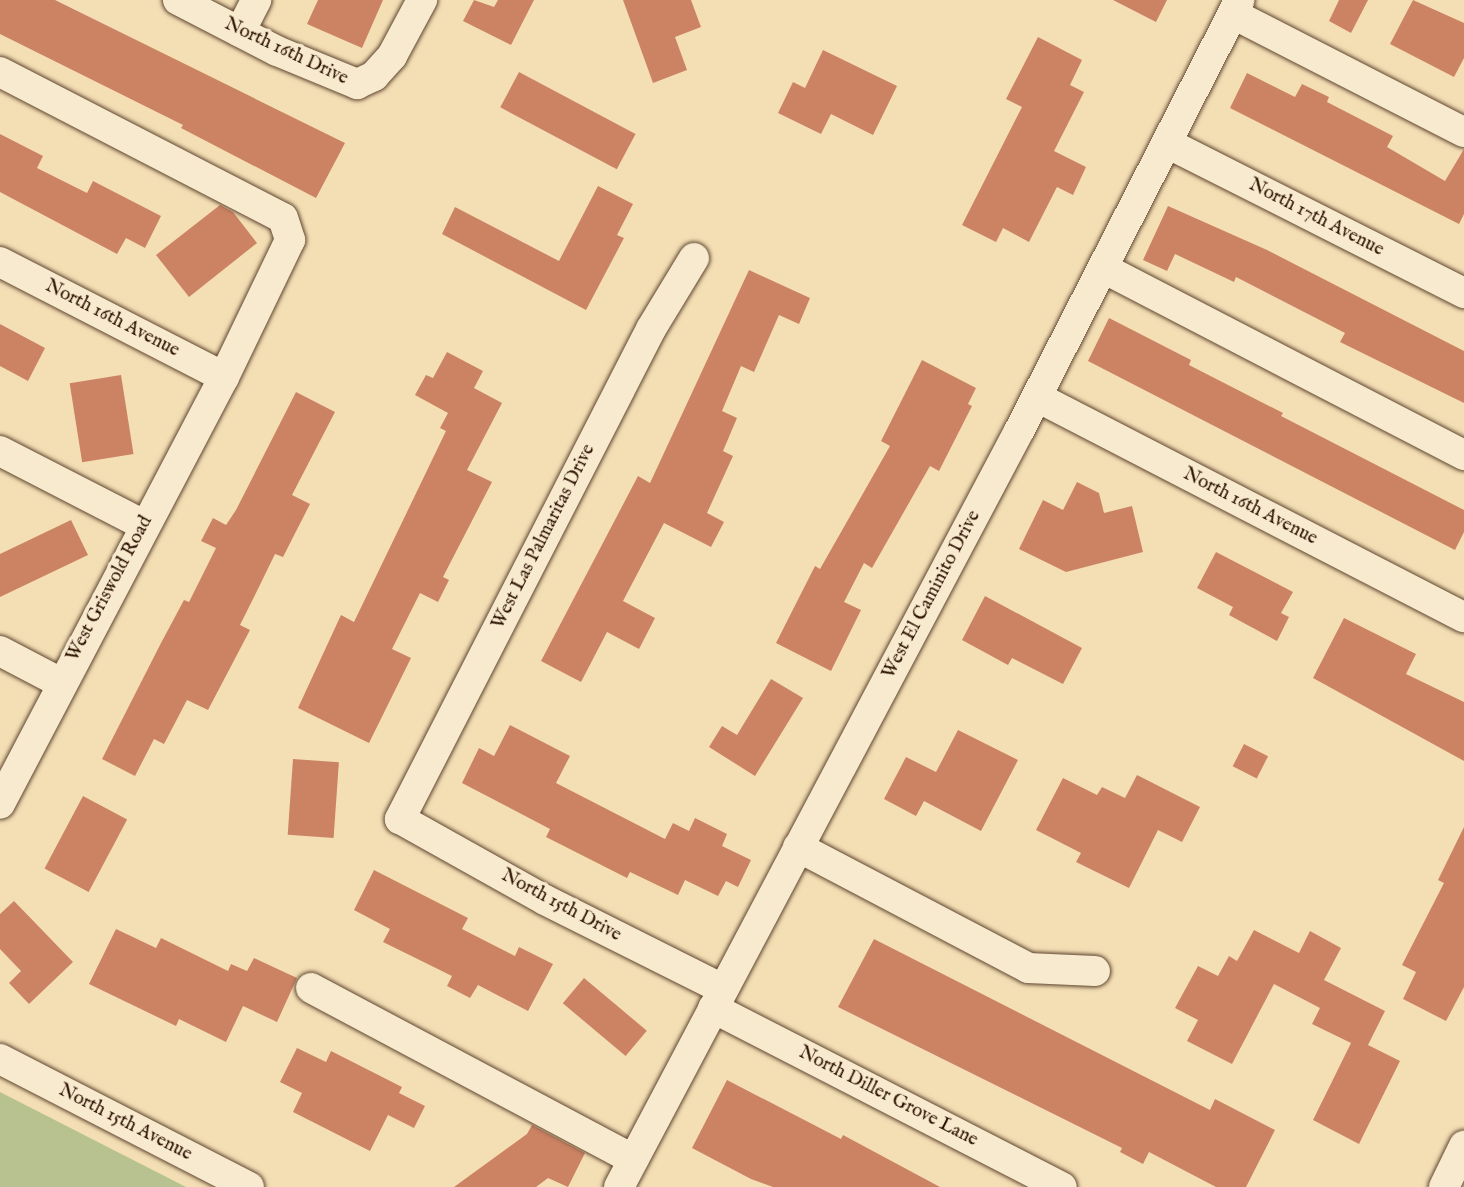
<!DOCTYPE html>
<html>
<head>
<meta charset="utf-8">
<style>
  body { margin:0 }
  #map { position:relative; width:1464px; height:1187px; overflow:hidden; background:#f4dfb5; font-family:"IM FELL English",serif }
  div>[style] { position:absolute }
  .green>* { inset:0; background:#b8c290 }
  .building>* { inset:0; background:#cc8364; transform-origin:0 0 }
  .roads { filter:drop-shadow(0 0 2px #5f4630) drop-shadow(0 0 2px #5f4630) }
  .minor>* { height:30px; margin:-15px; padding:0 15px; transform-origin:15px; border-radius:15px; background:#f8eacf }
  span { translate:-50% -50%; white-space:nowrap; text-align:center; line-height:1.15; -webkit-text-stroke:7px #f8eacf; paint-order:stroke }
  .street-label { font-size:19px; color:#2d1303 }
</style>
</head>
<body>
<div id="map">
  <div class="green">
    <div style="clip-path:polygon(0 1092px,186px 1187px,0 1187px)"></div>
  </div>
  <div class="building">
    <div style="clip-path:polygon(0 0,55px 0,345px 143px,316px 198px,181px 128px,183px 125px,0 34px)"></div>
    <div style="clip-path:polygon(318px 0,383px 0,362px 48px,307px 24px)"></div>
    <div style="clip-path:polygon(474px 0,494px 7px,498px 0,534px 0,511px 45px,463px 21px)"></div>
    <div style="clip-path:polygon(623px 0,691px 0,701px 27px,675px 37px,687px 70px,653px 83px)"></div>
    <div style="clip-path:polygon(1113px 0,1167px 0,1156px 22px)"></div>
    <div style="clip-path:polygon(1339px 0,1368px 0,1351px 33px,1329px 21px)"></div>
    <div style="clip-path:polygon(1413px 0,1464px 23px,1464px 58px,1454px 77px,1390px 44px)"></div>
    <div style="clip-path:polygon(1038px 37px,1082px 60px,1070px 85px,1084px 92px,1054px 151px,1086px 167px,1073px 195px,1057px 187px,1029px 242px,1003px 228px,996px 242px,962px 225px,1022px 107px,1006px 99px)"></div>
    <div style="clip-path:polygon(823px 50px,897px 86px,873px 135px,831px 114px,821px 134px,778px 113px,793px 82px,805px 88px)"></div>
    <div style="left:519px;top:72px;width:132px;height:40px;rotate:28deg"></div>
    <div style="clip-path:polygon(1247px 73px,1295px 97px,1302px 84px,1329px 97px,1327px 102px,1393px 136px,1387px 147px,1445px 181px,1464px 149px,1464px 214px,1459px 224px,1230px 108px)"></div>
    <div style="clip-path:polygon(0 134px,43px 156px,37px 168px,87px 193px,93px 181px,161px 216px,145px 248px,126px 238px,117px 254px,0 192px)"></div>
    <div style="clip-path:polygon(598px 186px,633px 204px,617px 235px,624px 238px,586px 310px,442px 234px,455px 207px,559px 261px)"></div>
    <div style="clip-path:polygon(220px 205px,233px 212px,257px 243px,189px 297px,156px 255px)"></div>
    <div style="clip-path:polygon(1168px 206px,1267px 250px,1464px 351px,1464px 403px,1340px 342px,1345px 333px,1236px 277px,1234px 282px,1175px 254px,1167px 271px,1143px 260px)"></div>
    <div style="clip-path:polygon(749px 270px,810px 298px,799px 324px,779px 315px,754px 372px,741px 366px,722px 411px,737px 418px,723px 451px,733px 456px,707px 513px,724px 522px,711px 547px,664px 523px,623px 601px,655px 618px,639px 649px,607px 632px,581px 682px,541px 661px,638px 476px,650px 483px)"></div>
    <div style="clip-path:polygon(1109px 318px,1191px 360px,1189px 365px,1283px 413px,1281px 416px,1464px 510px,1464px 532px,1455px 550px,1088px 361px)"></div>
    <div style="clip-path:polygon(0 324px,45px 348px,28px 381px,0 366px)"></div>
    <div style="clip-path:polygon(447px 352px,483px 371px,474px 388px,502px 403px,467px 470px,492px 482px,443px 577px,449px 580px,438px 602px,420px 593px,392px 649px,411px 658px,369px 743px,298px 708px,341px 615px,354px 622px,446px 431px,440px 428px,448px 413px,415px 395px,426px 375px,433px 378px)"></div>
    <div style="clip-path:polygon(922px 360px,976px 388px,968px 404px,972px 406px,939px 471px,930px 466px,872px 568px,864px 563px,844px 602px,861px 610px,831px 671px,776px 643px,815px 566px,820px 569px,890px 446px,881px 441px)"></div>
    <div style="left:121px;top:375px;width:80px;height:52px;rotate:81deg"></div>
    <div style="clip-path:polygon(296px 392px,335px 412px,292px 495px,310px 504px,283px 557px,275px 554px,255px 595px,240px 625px,250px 630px,208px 710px,187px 700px,164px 744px,154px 739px,135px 776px,102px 759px,161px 643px,184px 600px,189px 602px,216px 548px,201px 541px,213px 518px,226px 525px,236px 510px)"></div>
    <div style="clip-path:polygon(1077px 482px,1099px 493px,1104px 513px,1132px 506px,1143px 552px,1066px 572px,1019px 549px,1043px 500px,1063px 510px)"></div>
    <div style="clip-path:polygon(71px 520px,88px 555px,0 597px,0 554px)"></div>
    <div style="clip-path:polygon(1216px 552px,1293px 592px,1281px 613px,1289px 617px,1277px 641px,1229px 615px,1233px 607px,1197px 588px)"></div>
    <div style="clip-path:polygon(985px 596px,1082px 648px,1063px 684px,1012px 658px,1008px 665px,962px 640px)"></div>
    <div style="clip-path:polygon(1344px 618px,1416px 654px,1406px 674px,1464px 702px,1464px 761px,1313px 678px)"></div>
    <div style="clip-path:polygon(771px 679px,803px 698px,755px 776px,709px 747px,722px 726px,737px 735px)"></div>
    <div style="clip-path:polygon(510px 725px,570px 756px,556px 783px,665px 839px,673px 823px,689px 831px,695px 818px,727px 834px,722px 846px,751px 860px,738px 887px,726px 881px,718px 896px,685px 880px,678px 895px,630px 872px,627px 878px,546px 837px,550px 829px,462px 783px,479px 748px,494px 756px)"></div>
    <div style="clip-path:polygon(958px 730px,1018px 760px,981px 831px,924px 801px,916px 816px,884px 799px,906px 757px,936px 772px)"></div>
    <div style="left:1244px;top:744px;width:27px;height:25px;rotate:27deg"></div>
    <div style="left:293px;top:759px;width:46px;height:76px;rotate:4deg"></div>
    <div style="clip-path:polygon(1137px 775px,1200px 807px,1182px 842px,1158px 830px,1129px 888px,1076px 862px,1081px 853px,1036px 830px,1063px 778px,1097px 795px,1102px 787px,1125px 798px)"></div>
    <div style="left:83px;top:796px;width:50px;height:82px;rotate:28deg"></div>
    <div style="clip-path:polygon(1464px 827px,1464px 987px,1446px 1021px,1403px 999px,1416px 972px,1402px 965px,1444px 883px,1438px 880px)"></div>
    <div style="clip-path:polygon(374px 870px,468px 918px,462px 929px,515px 956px,519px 947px,553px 964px,528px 1011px,478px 985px,470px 998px,447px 986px,452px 976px,383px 942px,390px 929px,354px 910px)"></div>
    <div style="clip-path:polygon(14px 901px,73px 962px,29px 1004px,9px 983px,21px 971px,0 949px,0 914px)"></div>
    <div style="clip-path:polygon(116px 929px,156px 948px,161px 938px,228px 971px,231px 964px,247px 971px,254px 958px,297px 978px,277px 1022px,243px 1006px,226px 1042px,179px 1019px,176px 1026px,89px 984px)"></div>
    <div style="clip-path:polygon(1254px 930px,1299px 953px,1310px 931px,1341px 948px,1324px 980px,1385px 1011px,1368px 1045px,1400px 1061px,1359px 1144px,1313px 1120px,1351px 1043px,1312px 1024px,1320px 1008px,1274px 984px,1232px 1064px,1187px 1041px,1198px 1020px,1175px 1008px,1198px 966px,1218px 976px,1229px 956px,1237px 961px)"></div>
    <div style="clip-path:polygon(874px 939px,1210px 1110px,1215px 1099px,1275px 1130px,1246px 1187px,1216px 1187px,1149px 1152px,1143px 1164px,1120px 1152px,1122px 1148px,838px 1007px)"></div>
    <div style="left:584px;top:978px;width:82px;height:33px;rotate:40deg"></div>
    <div style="clip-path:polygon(297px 1048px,326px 1062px,331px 1051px,402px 1087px,399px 1093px,425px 1106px,414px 1128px,388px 1115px,370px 1151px,293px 1112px,302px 1093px,280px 1082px)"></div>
    <div style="clip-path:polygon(727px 1080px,841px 1139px,843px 1135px,940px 1187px,773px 1187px,751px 1179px,692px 1148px)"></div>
    <div style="clip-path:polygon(532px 1125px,585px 1153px,568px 1187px,548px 1178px,536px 1187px,454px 1187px,527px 1134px)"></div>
  </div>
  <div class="roads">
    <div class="minor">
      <div style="left:178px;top:0;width:111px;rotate:27.3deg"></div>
      <div style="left:277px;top:51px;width:87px;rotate:22.4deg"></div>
      <div style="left:357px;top:84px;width:19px;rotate:-25deg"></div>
      <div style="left:374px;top:76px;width:27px;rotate:-48deg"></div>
      <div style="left:392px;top:56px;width:64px;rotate:-61.8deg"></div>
      <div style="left:1233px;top:14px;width:259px;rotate:27.1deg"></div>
      <div style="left:240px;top:32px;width:36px;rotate:-63deg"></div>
      <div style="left:0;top:72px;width:318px;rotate:27.3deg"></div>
      <div style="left:283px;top:218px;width:23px;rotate:72deg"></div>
      <div style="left:290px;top:240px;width:152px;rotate:115.7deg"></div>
      <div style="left:224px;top:377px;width:482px;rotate:117.7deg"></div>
      <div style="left:1167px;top:143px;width:333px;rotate:26.8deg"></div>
      <div style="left:694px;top:258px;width:83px;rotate:121.2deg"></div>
      <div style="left:651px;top:329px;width:551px;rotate:117.12deg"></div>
      <div style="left:400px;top:819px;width:166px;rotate:29.2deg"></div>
      <div style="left:545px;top:900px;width:199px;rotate:26.6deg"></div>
      <div style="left:0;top:262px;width:252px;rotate:27.2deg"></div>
      <div style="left:1103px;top:268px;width:407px;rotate:27.4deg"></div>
      <div style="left:1037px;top:397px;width:480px;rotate:27.3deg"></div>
      <div style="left:0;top:451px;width:162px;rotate:27.2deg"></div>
      <div style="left:0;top:651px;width:69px;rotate:27.7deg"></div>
      <div style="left:798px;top:847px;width:260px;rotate:27.7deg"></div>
      <div style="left:1028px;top:968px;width:67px;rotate:2.6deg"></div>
      <div style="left:311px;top:988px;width:365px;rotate:28deg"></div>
      <div style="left:713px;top:1008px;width:392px;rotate:27.2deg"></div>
      <div style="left:0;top:1059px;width:280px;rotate:27.2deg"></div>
      <div style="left:619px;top:1187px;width:855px;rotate:-62.12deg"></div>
      <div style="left:1019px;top:431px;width:484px;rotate:-62.9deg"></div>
      <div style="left:1444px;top:1187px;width:46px;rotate:-64deg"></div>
    </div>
  </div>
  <div class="street-label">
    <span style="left:286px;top:52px;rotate:25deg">North 16th Drive</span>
    <span style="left:1316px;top:218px;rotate:27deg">North 17th Avenue</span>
    <span style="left:112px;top:319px;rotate:27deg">North 16th Avenue</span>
    <span style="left:1250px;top:507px;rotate:27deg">North 16th Avenue</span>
    <span style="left:544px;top:537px;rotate:-63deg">West Las Palmaritas Drive</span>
    <span style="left:110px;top:589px;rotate:-62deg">West Griswold Road</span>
    <span style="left:932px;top:595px;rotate:-62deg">West El Caminito Drive</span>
    <span style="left:561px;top:906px;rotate:28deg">North 15th Drive</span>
    <span style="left:888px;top:1097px;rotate:27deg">North Diller Grove Lane</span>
    <span style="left:125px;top:1123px;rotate:27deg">North 15th Avenue</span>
  </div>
</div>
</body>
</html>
